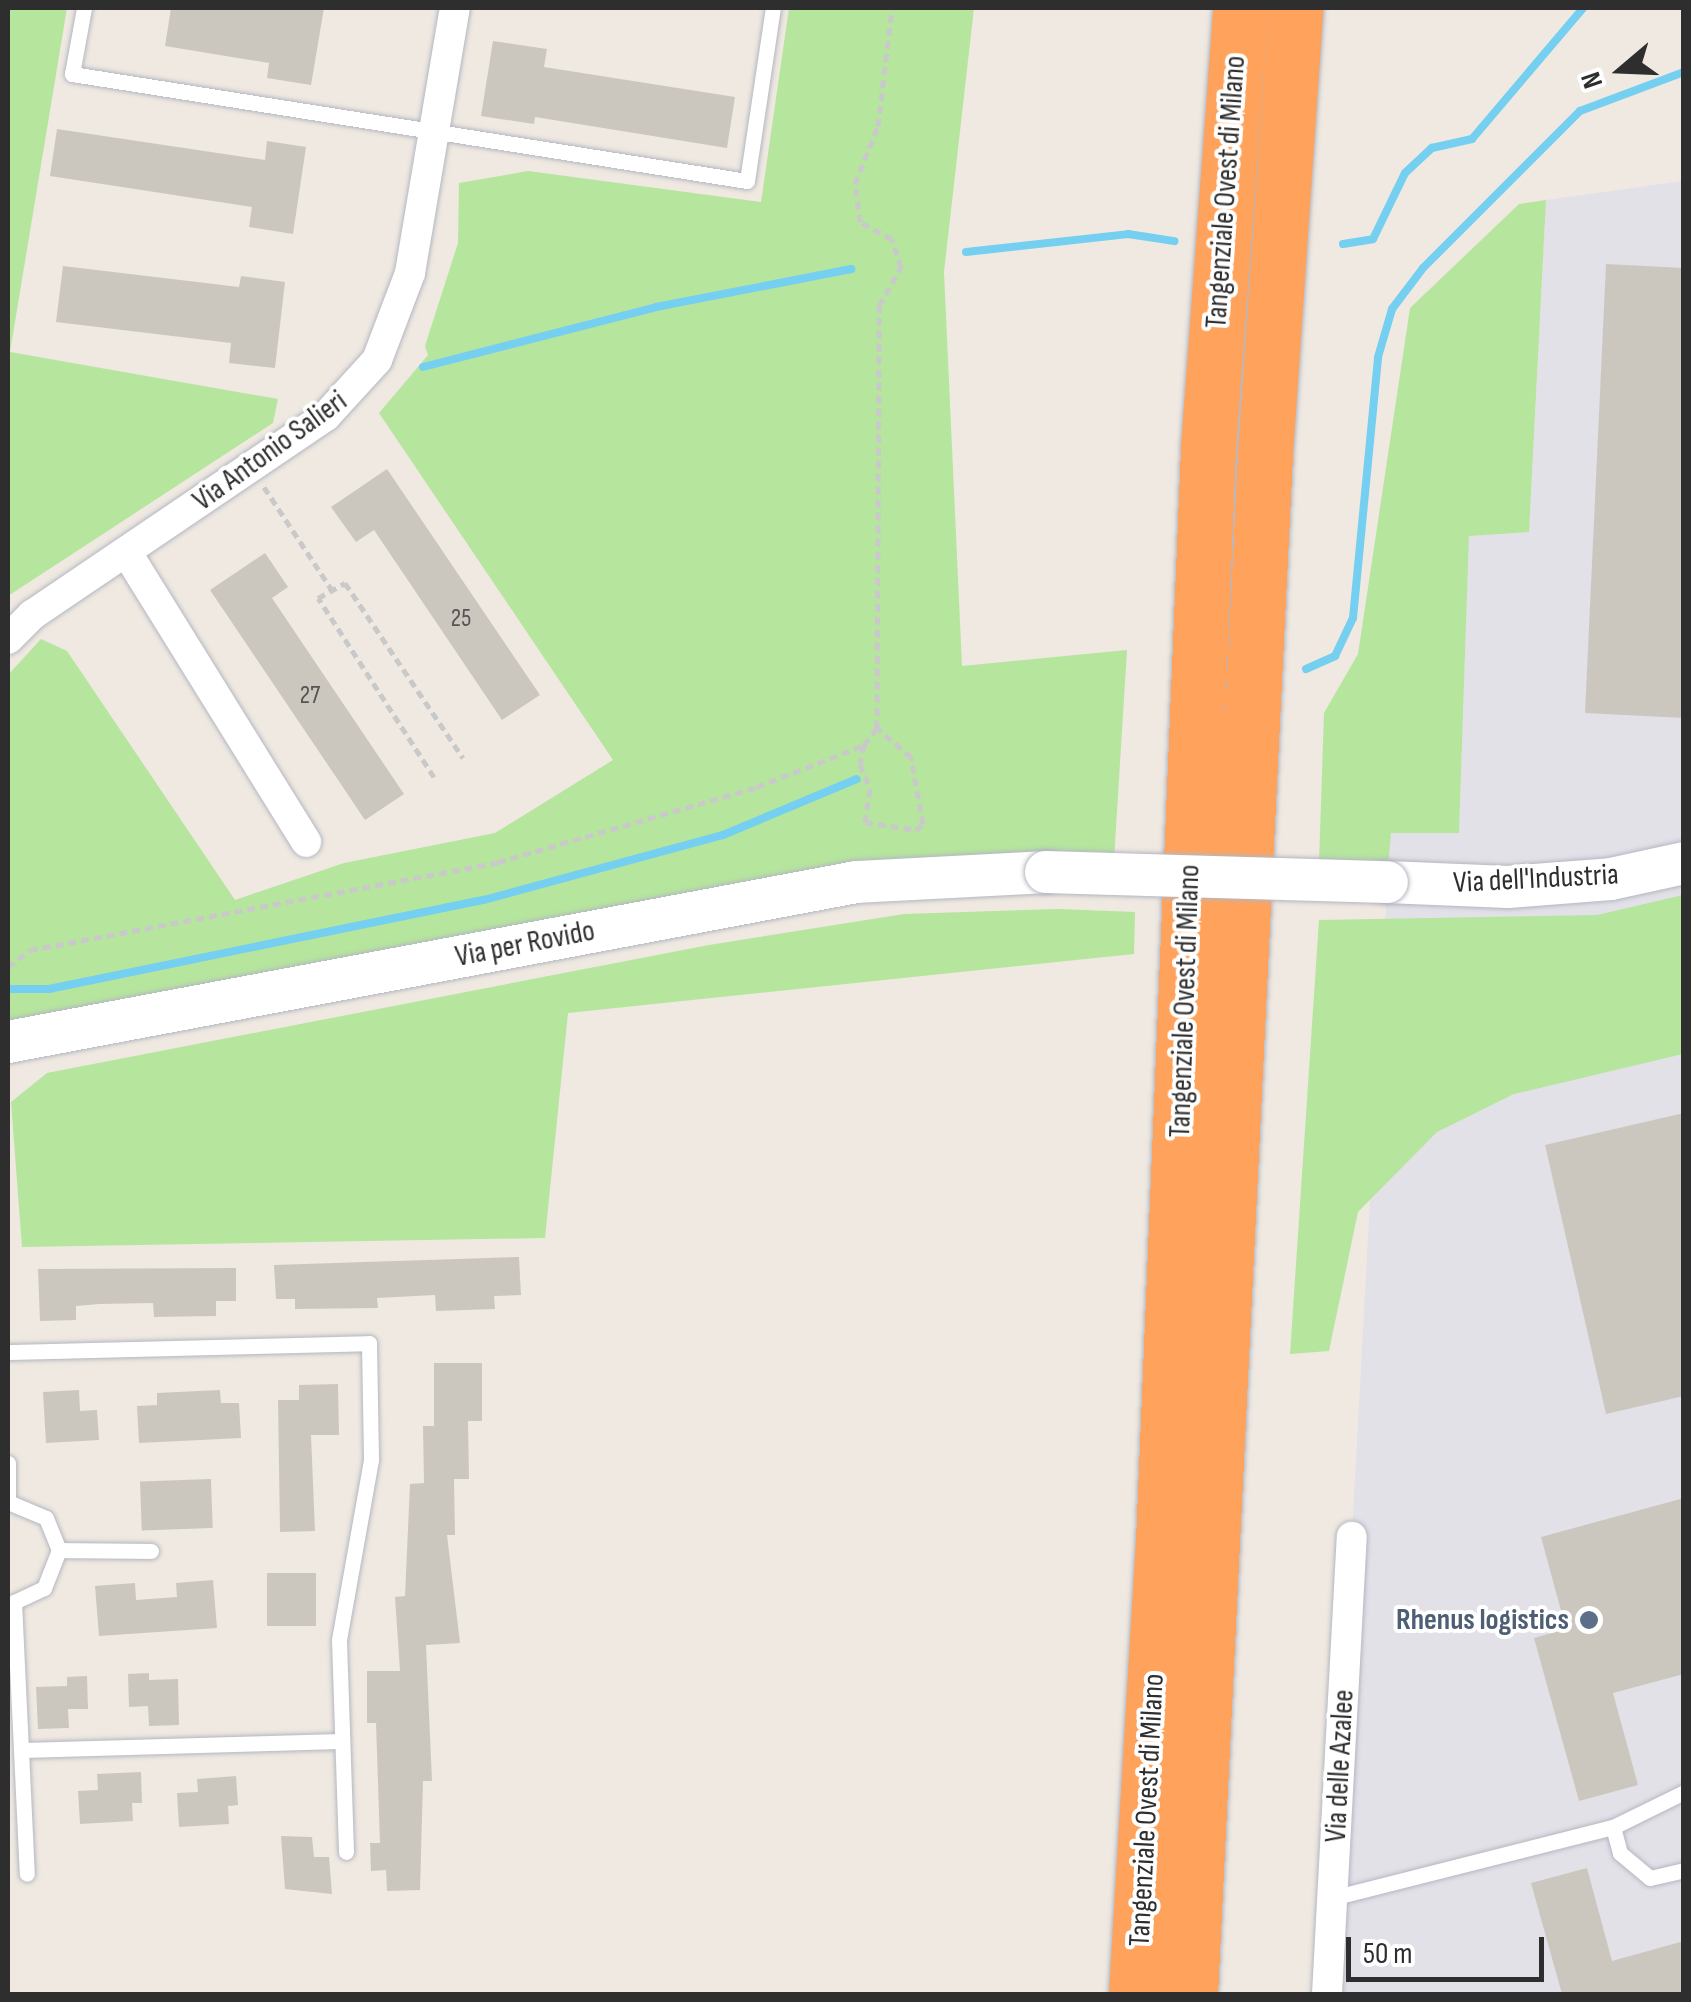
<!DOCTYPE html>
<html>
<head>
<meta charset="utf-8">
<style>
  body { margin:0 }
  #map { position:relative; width:1691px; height:2002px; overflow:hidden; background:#efe9e1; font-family:"Sofia Sans Condensed",sans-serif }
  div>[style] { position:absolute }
  .industrial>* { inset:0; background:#e3e1e8 }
  .green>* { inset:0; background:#b6e59e }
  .stream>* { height:8px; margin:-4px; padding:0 4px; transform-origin:4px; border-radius:4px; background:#75cff0 }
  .building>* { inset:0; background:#cbc7bf; transform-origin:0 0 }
  .path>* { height:5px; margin-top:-2.5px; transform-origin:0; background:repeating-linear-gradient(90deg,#c9c9c9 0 8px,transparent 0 13px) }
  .roads { filter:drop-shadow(0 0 2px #b4b7c1) drop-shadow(0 0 2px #b4b7c1) }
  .lane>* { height:15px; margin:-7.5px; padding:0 7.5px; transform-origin:7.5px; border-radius:7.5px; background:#fff }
  .street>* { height:30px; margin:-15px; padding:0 15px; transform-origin:15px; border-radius:15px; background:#fff }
  .secondary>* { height:42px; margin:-21px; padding:0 21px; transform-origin:21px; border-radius:21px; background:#fff }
  .highway>* { height:55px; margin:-27.5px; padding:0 27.5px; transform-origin:27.5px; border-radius:27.5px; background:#ffa35c }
  .bridges { filter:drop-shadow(0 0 2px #b4b7c1) drop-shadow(0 0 2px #b4b7c1) }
  .secondary-bridge>* { height:42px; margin:-21px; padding:0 21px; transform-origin:21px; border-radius:21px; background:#fff }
  .dots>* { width:28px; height:28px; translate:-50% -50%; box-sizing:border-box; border:5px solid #fff; border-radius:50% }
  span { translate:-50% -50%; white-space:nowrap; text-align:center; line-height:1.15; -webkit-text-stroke:8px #fff; paint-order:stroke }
  .number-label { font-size:25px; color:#555452 }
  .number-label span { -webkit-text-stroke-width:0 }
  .street-label { font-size:30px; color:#2e2e2e }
  .service-label { font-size:30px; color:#4e5e75; font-weight:700 }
  .right { translate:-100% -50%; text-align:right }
  .frame { position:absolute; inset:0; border:10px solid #2e2e2e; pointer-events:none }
  .north { position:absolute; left:1571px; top:20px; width:100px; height:100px; -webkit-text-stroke:8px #fff; paint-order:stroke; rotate:251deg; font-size:28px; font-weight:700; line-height:40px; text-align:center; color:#2e2e2e }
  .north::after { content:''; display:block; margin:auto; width:35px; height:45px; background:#2e2e2e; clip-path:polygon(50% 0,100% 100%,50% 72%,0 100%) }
  .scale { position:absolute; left:1346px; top:1937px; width:198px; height:45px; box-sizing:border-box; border:5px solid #2e2e2e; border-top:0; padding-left:12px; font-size:30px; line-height:35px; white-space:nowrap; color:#2e2e2e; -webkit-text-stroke:8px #fff; paint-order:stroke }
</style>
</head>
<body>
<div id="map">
  <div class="industrial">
    <div style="clip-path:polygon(1683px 181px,1683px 1994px,1327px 1994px,1390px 833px,1459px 832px,1469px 536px,1529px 531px,1546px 200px)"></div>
  </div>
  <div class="green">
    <div style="clip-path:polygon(8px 8px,67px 8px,10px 352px,278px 399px,273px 423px,8px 596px)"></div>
    <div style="clip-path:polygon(789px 8px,974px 8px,944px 272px,962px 666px,1127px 650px,1114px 860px,8px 1025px,8px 675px,41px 639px,67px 651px,235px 900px,344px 863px,495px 833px,613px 760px,379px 413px,428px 355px,425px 346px,458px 243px,459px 183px,528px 171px,761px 202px)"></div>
    <div style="clip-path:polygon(1546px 200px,1529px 532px,1469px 536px,1459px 833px,1391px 833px,1388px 868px,1319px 863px,1324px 713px,1358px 654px,1410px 308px,1519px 204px)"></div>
    <div style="clip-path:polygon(1683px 895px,1683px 1054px,1514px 1094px,1437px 1132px,1358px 1212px,1329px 1351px,1290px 1354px,1319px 920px,1597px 915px)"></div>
    <div style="clip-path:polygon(1058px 909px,1135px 912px,1134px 954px,568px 1013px,545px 1238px,22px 1247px,11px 1102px,47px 1073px,709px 945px,904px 914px)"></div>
  </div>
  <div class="stream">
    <div style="left:1343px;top:244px;width:30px;rotate:-9deg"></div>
    <div style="left:1373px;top:239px;width:73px;rotate:-64.1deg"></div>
    <div style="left:1405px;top:173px;width:37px;rotate:-43deg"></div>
    <div style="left:1432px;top:148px;width:41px;rotate:-12.7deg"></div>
    <div style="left:1472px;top:139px;width:172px;rotate:-49.7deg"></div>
    <div style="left:966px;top:252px;width:163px;rotate:-6.3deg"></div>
    <div style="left:1128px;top:234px;width:47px;rotate:8.7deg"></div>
    <div style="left:423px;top:367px;width:241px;rotate:-14.4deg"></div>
    <div style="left:656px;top:307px;width:199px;rotate:-11deg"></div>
    <div style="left:1306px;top:669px;width:32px;rotate:-24deg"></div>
    <div style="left:1335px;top:656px;width:42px;rotate:-64.7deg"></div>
    <div style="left:1353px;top:618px;width:262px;rotate:-84.5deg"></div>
    <div style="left:1378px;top:357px;width:50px;rotate:-73.7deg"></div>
    <div style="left:1392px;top:309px;width:51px;rotate:-52.9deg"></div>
    <div style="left:1423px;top:268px;width:222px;rotate:-45deg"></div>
    <div style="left:1580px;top:111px;width:111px;rotate:-20.6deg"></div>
    <div style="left:8px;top:989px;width:41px"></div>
    <div style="left:49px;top:989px;width:444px;rotate:-11.6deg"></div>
    <div style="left:484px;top:900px;width:248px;rotate:-15.2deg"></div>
    <div style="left:723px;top:835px;width:145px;rotate:-22.7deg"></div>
  </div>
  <div class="building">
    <div style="clip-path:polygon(171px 8px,324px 8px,311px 85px,267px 78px,269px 63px,165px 46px)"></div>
    <div style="clip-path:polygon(493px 41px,547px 49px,544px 67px,735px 97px,727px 148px,535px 117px,534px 124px,481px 116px)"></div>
    <div style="clip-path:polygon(57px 129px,265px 160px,267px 141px,306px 147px,293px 234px,249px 227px,252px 207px,50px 176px)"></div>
    <div style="clip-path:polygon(1606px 264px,1684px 268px,1684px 718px,1585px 713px)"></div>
    <div style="clip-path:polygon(63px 266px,239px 287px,241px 276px,285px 282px,275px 368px,229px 363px,231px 343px,56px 322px)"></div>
    <div style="clip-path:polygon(387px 469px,540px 695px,502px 720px,374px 530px,356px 542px,331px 507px)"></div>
    <div style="clip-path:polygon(265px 553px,288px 587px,272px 598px,404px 794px,365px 820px,210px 590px)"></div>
    <div style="clip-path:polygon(1684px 1113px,1684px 1396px,1606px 1414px,1545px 1145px)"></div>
    <div style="clip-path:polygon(519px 1257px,521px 1295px,494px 1296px,495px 1309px,436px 1311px,435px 1295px,377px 1298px,378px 1308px,295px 1309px,295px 1299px,276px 1299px,274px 1265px)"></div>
    <div style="clip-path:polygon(236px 1268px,236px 1301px,216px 1301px,216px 1316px,154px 1317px,153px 1303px,99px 1304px,76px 1306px,76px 1320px,40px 1321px,38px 1269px)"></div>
    <div style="clip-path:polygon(434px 1363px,482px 1363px,482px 1421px,468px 1421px,469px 1479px,454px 1479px,455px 1535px,447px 1535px,460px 1643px,426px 1645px,432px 1781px,423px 1781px,420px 1890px,387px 1891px,386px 1870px,371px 1871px,370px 1843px,380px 1843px,376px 1723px,367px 1723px,367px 1671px,400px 1671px,395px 1597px,405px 1596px,410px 1484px,424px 1483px,423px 1426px,434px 1426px)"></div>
    <div style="clip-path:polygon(338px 1384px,339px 1435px,311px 1435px,315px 1531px,280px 1532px,278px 1400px,299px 1400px,299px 1385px)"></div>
    <div style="clip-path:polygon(79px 1390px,80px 1411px,97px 1410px,99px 1440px,46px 1443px,43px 1392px)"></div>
    <div style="clip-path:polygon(220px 1390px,221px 1403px,239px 1403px,241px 1438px,139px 1443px,137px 1406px,157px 1405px,157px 1393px)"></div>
    <div style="left:211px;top:1479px;width:49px;height:71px;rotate:88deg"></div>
    <div style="clip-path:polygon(1684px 1498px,1684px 1674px,1613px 1693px,1638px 1785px,1579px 1801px,1534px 1638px,1566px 1629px,1541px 1537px)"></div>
    <div style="left:267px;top:1573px;width:49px;height:53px"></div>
    <div style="clip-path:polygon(213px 1580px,217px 1628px,99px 1636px,95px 1586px,135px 1583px,136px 1600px,177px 1597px,176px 1583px)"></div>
    <div style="clip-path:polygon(149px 1673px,149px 1680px,178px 1679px,179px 1725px,149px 1726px,148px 1706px,129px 1707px,128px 1674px)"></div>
    <div style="clip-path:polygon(87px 1676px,88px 1709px,68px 1709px,69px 1728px,38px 1729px,36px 1687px,67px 1686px,67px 1677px)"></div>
    <div style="clip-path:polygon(141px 1772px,142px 1803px,132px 1803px,133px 1821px,80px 1824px,78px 1791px,98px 1790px,97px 1774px)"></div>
    <div style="clip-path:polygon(236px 1776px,238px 1805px,228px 1806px,229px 1824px,179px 1827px,177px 1793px,198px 1792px,197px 1779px)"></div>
    <div style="clip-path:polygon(281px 1836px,312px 1837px,314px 1857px,329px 1857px,332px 1894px,285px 1889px)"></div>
    <div style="clip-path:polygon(1587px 1868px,1612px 1961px,1684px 1941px,1684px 1994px,1562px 1994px,1531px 1883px)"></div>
  </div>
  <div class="path">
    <div style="left:264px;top:487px;width:123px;rotate:56.6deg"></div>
    <div style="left:864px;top:745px;width:19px;rotate:102deg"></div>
    <div style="left:860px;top:764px;width:27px;rotate:68deg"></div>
    <div style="left:870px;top:789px;width:33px;rotate:99deg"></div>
    <div style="left:865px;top:822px;width:52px;rotate:8.9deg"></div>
    <div style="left:916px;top:830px;width:9px;rotate:-41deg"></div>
    <div style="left:923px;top:824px;width:68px;rotate:-100.2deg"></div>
    <div style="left:911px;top:757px;width:45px;rotate:-139.5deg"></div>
    <div style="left:434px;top:777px;width:213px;rotate:-122.9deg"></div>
    <div style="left:318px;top:598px;width:31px;rotate:-29deg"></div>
    <div style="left:345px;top:583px;width:211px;rotate:56deg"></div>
    <div style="left:8px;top:967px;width:28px;rotate:-38deg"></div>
    <div style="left:30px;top:950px;width:476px;rotate:-10.6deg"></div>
    <div style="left:498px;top:862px;width:270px;rotate:-16.1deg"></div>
    <div style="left:757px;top:787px;width:115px;rotate:-21.4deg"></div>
    <div style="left:864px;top:745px;width:21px;rotate:-53deg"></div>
    <div style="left:877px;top:728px;width:422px;rotate:-89.7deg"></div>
    <div style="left:879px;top:306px;width:45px;rotate:-60.6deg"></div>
    <div style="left:901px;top:267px;width:29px;rotate:-108deg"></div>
    <div style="left:892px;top:239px;width:36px;rotate:-152deg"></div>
    <div style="left:860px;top:222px;width:38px;rotate:-97deg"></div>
    <div style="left:855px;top:184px;width:62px;rotate:-68.4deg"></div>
    <div style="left:878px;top:126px;width:119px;rotate:-83.2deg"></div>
  </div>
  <div class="roads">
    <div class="lane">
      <div style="left:84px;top:8px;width:67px;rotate:100.3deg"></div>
      <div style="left:72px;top:74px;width:683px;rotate:9.01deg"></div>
      <div style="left:747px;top:181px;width:175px;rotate:-81.5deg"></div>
      <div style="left:8px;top:1352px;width:361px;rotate:-1.4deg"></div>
      <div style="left:369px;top:1343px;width:117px;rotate:89deg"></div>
      <div style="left:371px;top:1460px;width:183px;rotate:100.1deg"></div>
      <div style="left:339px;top:1640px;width:212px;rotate:88.1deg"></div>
      <div style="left:8px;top:1463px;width:39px;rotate:90deg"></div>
      <div style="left:8px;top:1502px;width:41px;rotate:22.8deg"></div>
      <div style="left:46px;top:1518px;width:35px;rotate:68deg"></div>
      <div style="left:59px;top:1550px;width:41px;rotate:111.5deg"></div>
      <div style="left:44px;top:1588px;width:33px;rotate:155deg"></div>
      <div style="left:14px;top:1602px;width:272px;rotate:87.3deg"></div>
      <div style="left:59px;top:1550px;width:92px;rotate:0.6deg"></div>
      <div style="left:21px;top:1750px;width:321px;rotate:-1.6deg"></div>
      <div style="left:1613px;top:1827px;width:27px;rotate:75deg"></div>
      <div style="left:1620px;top:1853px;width:39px;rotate:40deg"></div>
      <div style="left:1650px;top:1878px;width:35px;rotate:-13deg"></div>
      <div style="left:1332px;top:1898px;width:290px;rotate:-14.2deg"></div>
      <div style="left:1613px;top:1827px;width:79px;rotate:-26.2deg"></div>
    </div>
    <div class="street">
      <div style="left:127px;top:553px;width:340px;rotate:58.2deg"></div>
      <div style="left:8px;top:639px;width:34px;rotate:-45deg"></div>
      <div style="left:32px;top:615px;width:355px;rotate:-34.1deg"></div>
      <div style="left:326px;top:416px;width:76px;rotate:-47.7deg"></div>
      <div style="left:377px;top:360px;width:93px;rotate:-69.2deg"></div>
      <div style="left:410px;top:273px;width:269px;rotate:-80.4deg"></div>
      <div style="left:1327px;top:1994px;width:458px;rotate:-86.9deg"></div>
    </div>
    <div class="secondary">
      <div style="left:1387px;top:882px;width:121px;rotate:2.4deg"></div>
      <div style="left:1508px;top:887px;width:103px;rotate:-4.4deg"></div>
      <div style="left:1611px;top:879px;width:75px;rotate:-12.4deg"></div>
      <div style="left:8px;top:1042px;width:863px;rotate:-10.68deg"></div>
      <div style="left:856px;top:882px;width:190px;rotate:-3deg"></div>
    </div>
    <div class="highway">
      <div style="left:1136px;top:1994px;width:454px;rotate:-86.6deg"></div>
      <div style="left:1163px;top:1541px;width:1094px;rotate:-87.64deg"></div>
      <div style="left:1208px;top:448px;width:441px;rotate:-85.8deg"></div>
      <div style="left:1190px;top:1994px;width:1543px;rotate:-87.21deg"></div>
      <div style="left:1265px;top:453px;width:446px;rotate:-86.1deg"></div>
    </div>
  </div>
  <div class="bridges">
    <div class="secondary-bridge">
      <div style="left:1046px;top:872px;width:341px;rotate:1.7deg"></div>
    </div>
  </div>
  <div class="dots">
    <div style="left:1589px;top:1620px;background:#5c6f8a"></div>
  </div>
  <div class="number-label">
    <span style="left:461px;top:619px">25</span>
    <span style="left:310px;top:696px">27</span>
  </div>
  <div class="street-label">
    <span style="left:1226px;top:192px;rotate:-86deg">Tangenziale Ovest di Milano</span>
    <span style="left:270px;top:451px;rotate:-36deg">Via Antonio Salieri</span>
    <span style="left:1536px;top:879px;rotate:-3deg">Via dell'Industria</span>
    <span style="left:525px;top:944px;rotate:-11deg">Via per Rovido</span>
    <span style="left:1185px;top:1001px;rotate:-88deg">Tangenziale Ovest di Milano</span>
    <span style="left:1340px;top:1766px;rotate:-87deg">Via delle Azalee</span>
    <span style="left:1147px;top:1810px;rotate:-87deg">Tangenziale Ovest di Milano</span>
  </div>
  <div class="service-label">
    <span class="right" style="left:1569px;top:1620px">Rhenus logistics</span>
  </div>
  <div class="frame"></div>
  <div class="north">N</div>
  <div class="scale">50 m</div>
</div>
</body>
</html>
